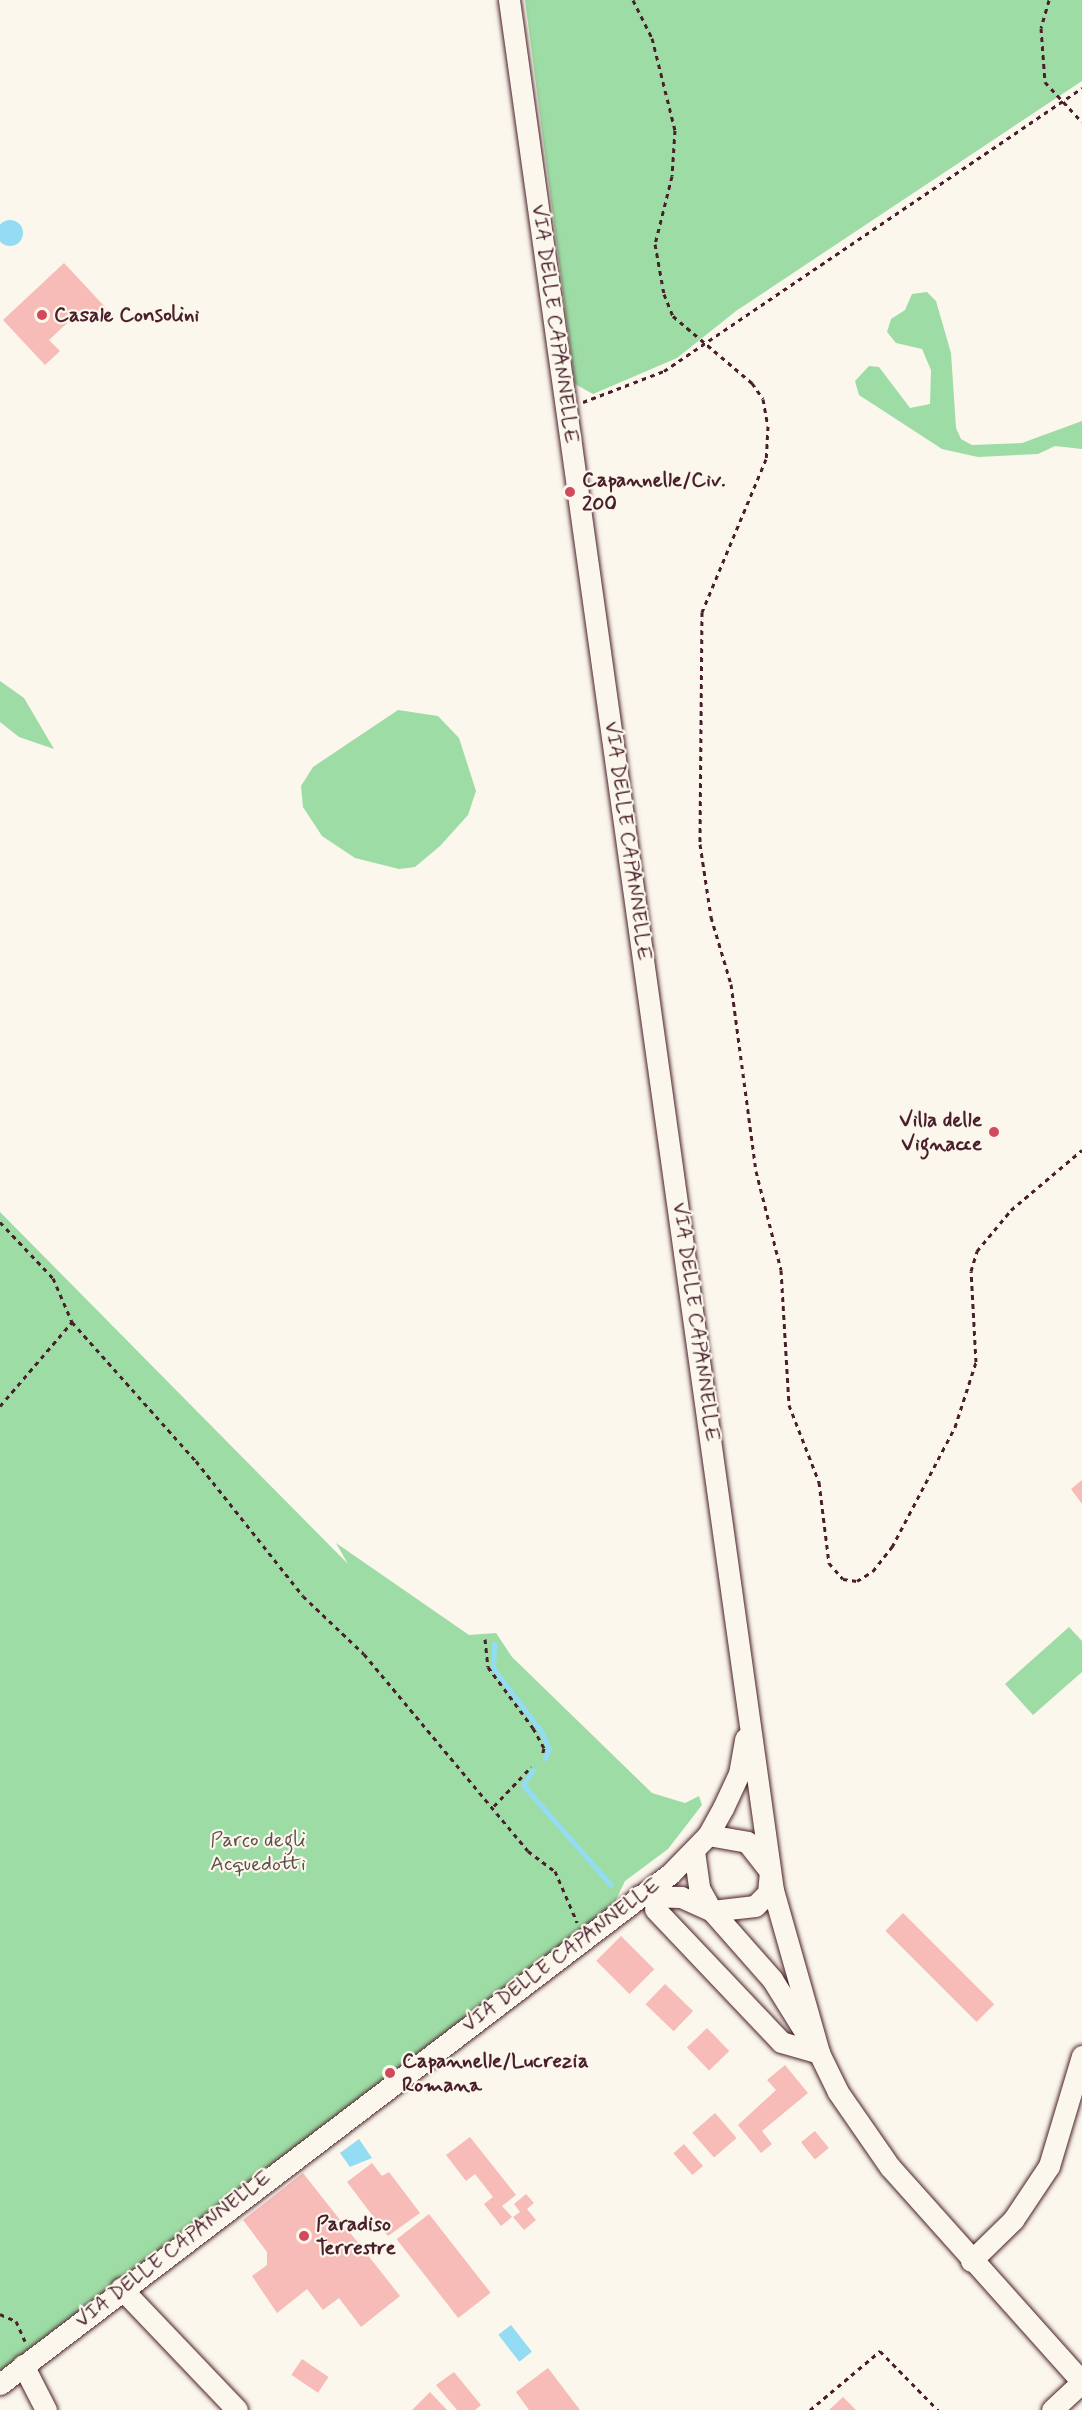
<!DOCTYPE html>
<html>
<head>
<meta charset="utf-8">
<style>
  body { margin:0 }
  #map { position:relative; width:1082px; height:2410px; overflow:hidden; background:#fbf7ec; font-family:Mynerve,sans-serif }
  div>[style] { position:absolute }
  .green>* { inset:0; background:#9ddca4 }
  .water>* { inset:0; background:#93dcf4; transform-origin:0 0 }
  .round { border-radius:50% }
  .stream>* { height:5px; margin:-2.5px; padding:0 2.5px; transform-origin:2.5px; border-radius:2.5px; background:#93dcf4 }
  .building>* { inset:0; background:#f7bbb8; transform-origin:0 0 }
  .path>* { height:3px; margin-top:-1.5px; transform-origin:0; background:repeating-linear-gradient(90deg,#4a1f2b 0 4.5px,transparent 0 9px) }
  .roads { filter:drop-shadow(0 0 2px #4a1f2b) drop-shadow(0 0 2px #4a1f2b) }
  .minor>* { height:21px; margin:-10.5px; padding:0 10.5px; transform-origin:10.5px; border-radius:10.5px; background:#fbf7ec }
  .dots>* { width:16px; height:16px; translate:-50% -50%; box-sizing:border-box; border:3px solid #fbf7ec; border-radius:50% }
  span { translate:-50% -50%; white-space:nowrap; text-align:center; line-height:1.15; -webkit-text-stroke:4.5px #fbf7ec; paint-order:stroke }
  .poi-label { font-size:21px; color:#4a1f2b; font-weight:700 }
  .left { translate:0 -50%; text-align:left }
  .right { translate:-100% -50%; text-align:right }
  .street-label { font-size:21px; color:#4a1f2b }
  .park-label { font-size:21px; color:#5f4e49 }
</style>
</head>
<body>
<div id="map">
  <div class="green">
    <div style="clip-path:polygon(525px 0,1082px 0,1082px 81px,736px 311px,677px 358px,593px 394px,575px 384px)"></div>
    <div style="clip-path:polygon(927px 292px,936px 301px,951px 353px,956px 428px,961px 439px,972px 445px,1022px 443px,1082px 421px,1082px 449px,1055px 446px,1038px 454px,978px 457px,942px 449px,859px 395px,855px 381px,869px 366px,879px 367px,910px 408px,930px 404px,931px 370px,922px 349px,896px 343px,887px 332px,891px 319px,905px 310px,912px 294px)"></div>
    <div style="clip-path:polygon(0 681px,24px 698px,54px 749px,19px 737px,0 722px)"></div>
    <div style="clip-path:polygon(398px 710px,438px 716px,459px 738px,476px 791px,468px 815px,440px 846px,415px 867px,399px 869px,355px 858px,322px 836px,303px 807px,301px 786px,313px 767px)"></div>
    <div style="clip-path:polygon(0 1212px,348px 1564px,336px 1543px,469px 1635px,496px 1633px,512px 1657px,652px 1793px,685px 1803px,699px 1796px,702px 1805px,668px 1849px,625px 1881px,614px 1904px,0 2371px)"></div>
    <div style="clip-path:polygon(1069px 1627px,1082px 1641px,1082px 1672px,1033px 1715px,1005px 1684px)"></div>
  </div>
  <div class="water">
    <div class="round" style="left:-3px;top:220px;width:26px;height:26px"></div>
    <div style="clip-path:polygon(359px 2139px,372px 2158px,350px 2167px,340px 2153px)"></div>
    <div style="left:511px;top:2325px;width:34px;height:16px;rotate:52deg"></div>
  </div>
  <div class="stream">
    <div style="left:494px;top:1644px;width:24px;rotate:92deg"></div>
    <div style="left:493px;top:1668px;width:79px;rotate:52.7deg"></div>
    <div style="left:541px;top:1731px;width:20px;rotate:66deg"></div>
    <div style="left:549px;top:1749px;width:10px;rotate:114deg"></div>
    <div style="left:533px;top:1770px;width:18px;rotate:124deg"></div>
    <div style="left:523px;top:1785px;width:133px;rotate:48.7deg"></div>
  </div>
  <div class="building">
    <div style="clip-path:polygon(64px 263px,106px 308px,92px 321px,81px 310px,49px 340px,60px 351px,45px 365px,3px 320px)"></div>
    <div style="clip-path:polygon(1082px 1480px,1082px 1504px,1071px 1489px)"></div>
    <div style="left:903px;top:1913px;width:129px;height:25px;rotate:45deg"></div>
    <div style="left:621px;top:1936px;width:47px;height:35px;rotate:45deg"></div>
    <div style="left:665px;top:1984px;width:39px;height:28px;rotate:44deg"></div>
    <div style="left:707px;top:2028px;width:32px;height:28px;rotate:46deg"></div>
    <div style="clip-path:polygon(785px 2065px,808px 2093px,762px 2131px,772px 2144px,761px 2153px,738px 2125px,776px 2090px,767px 2080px)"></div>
    <div style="left:715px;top:2113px;width:33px;height:30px;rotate:49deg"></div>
    <div style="left:815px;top:2131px;width:22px;height:18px;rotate:51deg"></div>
    <div style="clip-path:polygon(470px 2137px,516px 2195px,502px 2206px,512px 2217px,501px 2226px,484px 2204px,493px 2197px,475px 2174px,466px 2181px,446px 2155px)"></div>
    <div style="left:684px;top:2144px;width:29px;height:14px;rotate:49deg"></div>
    <div style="clip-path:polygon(372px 2163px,382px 2176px,389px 2172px,420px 2213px,388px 2236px,347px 2182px)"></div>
    <div style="clip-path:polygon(303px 2173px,400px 2296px,361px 2327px,339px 2298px,323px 2310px,307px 2289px,277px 2313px,252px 2276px,267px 2265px,267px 2252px,243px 2220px)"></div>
    <div style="clip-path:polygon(526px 2194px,534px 2203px,527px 2209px,536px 2220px,524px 2230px,513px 2217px,520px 2212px,514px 2204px)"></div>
    <div style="left:429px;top:2214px;width:100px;height:41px;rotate:52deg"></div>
    <div style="left:302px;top:2359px;width:32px;height:19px;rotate:34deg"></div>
    <div style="clip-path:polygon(548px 2368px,580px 2410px,529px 2410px,516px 2392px)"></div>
    <div style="clip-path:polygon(454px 2372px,481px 2405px,475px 2410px,457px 2410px,436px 2385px)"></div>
    <div style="clip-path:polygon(430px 2392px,447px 2410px,412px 2410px)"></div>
    <div style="clip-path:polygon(843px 2397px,856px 2410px,829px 2410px)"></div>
  </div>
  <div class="path">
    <div style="left:633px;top:0;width:42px;rotate:63.4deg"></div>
    <div style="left:652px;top:38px;width:95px;rotate:76deg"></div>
    <div style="left:675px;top:130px;width:46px;rotate:93.7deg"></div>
    <div style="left:672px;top:176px;width:70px;rotate:104deg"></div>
    <div style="left:655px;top:244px;width:51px;rotate:79.8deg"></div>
    <div style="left:664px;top:294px;width:24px;rotate:68deg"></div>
    <div style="left:673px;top:316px;width:104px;rotate:40.3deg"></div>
    <div style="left:752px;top:383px;width:19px;rotate:55deg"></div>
    <div style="left:763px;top:399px;width:27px;rotate:80deg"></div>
    <div style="left:768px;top:426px;width:33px;rotate:93deg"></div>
    <div style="left:766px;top:459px;width:166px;rotate:112.7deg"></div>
    <div style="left:702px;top:612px;width:232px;rotate:90.5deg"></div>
    <div style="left:700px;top:844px;width:74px;rotate:81.4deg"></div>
    <div style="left:711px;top:917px;width:70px;rotate:73.4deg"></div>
    <div style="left:731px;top:984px;width:189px;rotate:82.4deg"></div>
    <div style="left:756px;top:1171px;width:102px;rotate:75.8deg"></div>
    <div style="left:781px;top:1270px;width:135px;rotate:86.6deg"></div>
    <div style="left:789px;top:1405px;width:83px;rotate:68.7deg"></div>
    <div style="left:819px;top:1482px;width:82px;rotate:83deg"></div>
    <div style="left:829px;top:1563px;width:21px;rotate:49deg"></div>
    <div style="left:843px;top:1579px;width:14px;rotate:8deg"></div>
    <div style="left:857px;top:1581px;width:19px;rotate:-32deg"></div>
    <div style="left:873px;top:1571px;width:31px;rotate:-52deg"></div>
    <div style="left:892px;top:1547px;width:136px;rotate:-62.3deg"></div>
    <div style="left:955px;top:1427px;width:68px;rotate:-72.1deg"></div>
    <div style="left:976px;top:1362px;width:91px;rotate:-93.1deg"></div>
    <div style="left:971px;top:1271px;width:21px;rotate:-73deg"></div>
    <div style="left:977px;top:1251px;width:53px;rotate:-50.3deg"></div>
    <div style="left:1011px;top:1210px;width:93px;rotate:-40.2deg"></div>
    <div style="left:1049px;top:0;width:29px;rotate:106deg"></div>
    <div style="left:1041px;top:28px;width:54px;rotate:85.8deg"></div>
    <div style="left:1045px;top:82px;width:54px;rotate:47.2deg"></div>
    <div style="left:583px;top:402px;width:87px;rotate:-20.9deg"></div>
    <div style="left:664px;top:371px;width:505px;rotate:-34.1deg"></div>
    <div style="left:0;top:1222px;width:77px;rotate:46.6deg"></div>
    <div style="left:53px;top:1278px;width:48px;rotate:66.6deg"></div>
    <div style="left:72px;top:1322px;width:186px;rotate:48.3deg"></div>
    <div style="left:196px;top:1461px;width:172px;rotate:51.6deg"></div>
    <div style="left:303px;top:1596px;width:84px;rotate:43.6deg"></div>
    <div style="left:364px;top:1654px;width:256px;rotate:50.2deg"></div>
    <div style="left:528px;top:1851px;width:34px;rotate:37deg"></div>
    <div style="left:555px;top:1871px;width:56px;rotate:66.7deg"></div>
    <div style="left:0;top:1406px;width:111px;rotate:-49.4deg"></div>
    <div style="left:485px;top:1639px;width:28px;rotate:84deg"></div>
    <div style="left:488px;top:1667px;width:76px;rotate:53.6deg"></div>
    <div style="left:533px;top:1728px;width:23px;rotate:61deg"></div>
    <div style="left:544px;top:1748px;width:8px;rotate:104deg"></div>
    <div style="left:494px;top:1806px;width:54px;rotate:-46.5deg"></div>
    <div style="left:0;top:2314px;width:17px;rotate:24deg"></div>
    <div style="left:16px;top:2321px;width:22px;rotate:66deg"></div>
    <div style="left:810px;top:2410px;width:92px;rotate:-40.1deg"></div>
    <div style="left:880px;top:2351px;width:83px;rotate:45.5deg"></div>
  </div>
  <div class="roads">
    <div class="minor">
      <div style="left:509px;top:0;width:1908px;rotate:82.05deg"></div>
      <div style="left:773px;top:1890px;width:169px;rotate:74.2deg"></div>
      <div style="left:819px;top:2053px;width:43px;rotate:64deg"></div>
      <div style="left:838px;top:2092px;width:91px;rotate:55.3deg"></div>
      <div style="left:890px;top:2167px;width:288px;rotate:48.2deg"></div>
      <div style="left:708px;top:1835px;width:40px;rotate:10deg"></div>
      <div style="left:747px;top:1842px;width:37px;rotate:52deg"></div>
      <div style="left:770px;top:1871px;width:22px;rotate:95deg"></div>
      <div style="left:768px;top:1893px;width:18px;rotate:135deg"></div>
      <div style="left:755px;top:1906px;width:43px;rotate:173.4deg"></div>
      <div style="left:694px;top:1851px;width:37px;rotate:82deg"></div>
      <div style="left:699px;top:1888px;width:26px;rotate:61deg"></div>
      <div style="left:639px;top:1896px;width:42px;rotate:1.4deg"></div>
      <div style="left:681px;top:1897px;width:34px;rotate:24deg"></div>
      <div style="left:712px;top:1911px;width:91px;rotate:48.6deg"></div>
      <div style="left:772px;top:1979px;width:72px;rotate:58.1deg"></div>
      <div style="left:655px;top:1909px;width:183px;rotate:46.5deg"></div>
      <div style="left:781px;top:2042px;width:40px;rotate:16deg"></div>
      <div style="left:971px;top:2261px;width:59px;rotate:-44.3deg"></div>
      <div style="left:1013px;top:2220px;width:65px;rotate:-56.3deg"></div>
      <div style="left:1049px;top:2166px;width:115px;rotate:-73.3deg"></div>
      <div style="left:121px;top:2288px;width:168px;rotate:46.4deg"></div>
      <div style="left:23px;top:2365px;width:51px;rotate:62.9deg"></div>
      <div style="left:0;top:2384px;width:842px;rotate:-37.28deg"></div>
      <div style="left:670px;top:1874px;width:54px;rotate:-45.7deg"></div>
      <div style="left:708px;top:1835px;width:31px;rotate:-61deg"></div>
      <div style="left:723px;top:1808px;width:38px;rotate:-65deg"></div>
      <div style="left:739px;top:1774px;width:36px;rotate:-80deg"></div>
      <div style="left:1052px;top:2410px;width:41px;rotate:-43deg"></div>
    </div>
  </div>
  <div class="dots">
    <div style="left:42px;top:315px;background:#d1495b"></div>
    <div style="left:570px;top:492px;background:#d1495b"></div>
    <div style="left:994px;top:1132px;background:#d1495b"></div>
    <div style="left:390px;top:2073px;background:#d1495b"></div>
    <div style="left:304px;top:2236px;background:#d1495b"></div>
  </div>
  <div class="poi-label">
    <span class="left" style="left:54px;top:315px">Casale Consolini</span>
    <span class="left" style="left:582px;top:492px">Capannelle/Civ.<br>200</span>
    <span class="right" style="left:982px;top:1132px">Villa delle<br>Vignacce</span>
    <span class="left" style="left:402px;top:2073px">Capannelle/Lucrezia<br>Romana</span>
    <span class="left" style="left:316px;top:2236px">Paradiso<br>Terrestre</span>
  </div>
  <div class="street-label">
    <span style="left:555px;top:324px;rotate:82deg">VIA DELLE CAPANNELLE</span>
    <span style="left:628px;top:841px;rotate:82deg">VIA DELLE CAPANNELLE</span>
    <span style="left:696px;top:1322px;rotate:82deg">VIA DELLE CAPANNELLE</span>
    <span style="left:561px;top:1955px;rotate:-37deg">VIA DELLE CAPANNELLE</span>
    <span style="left:173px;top:2249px;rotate:-38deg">VIA DELLE CAPANNELLE</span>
  </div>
  <div class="park-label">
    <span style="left:258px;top:1852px">Parco degli<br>Acquedotti</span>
  </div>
</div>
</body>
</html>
